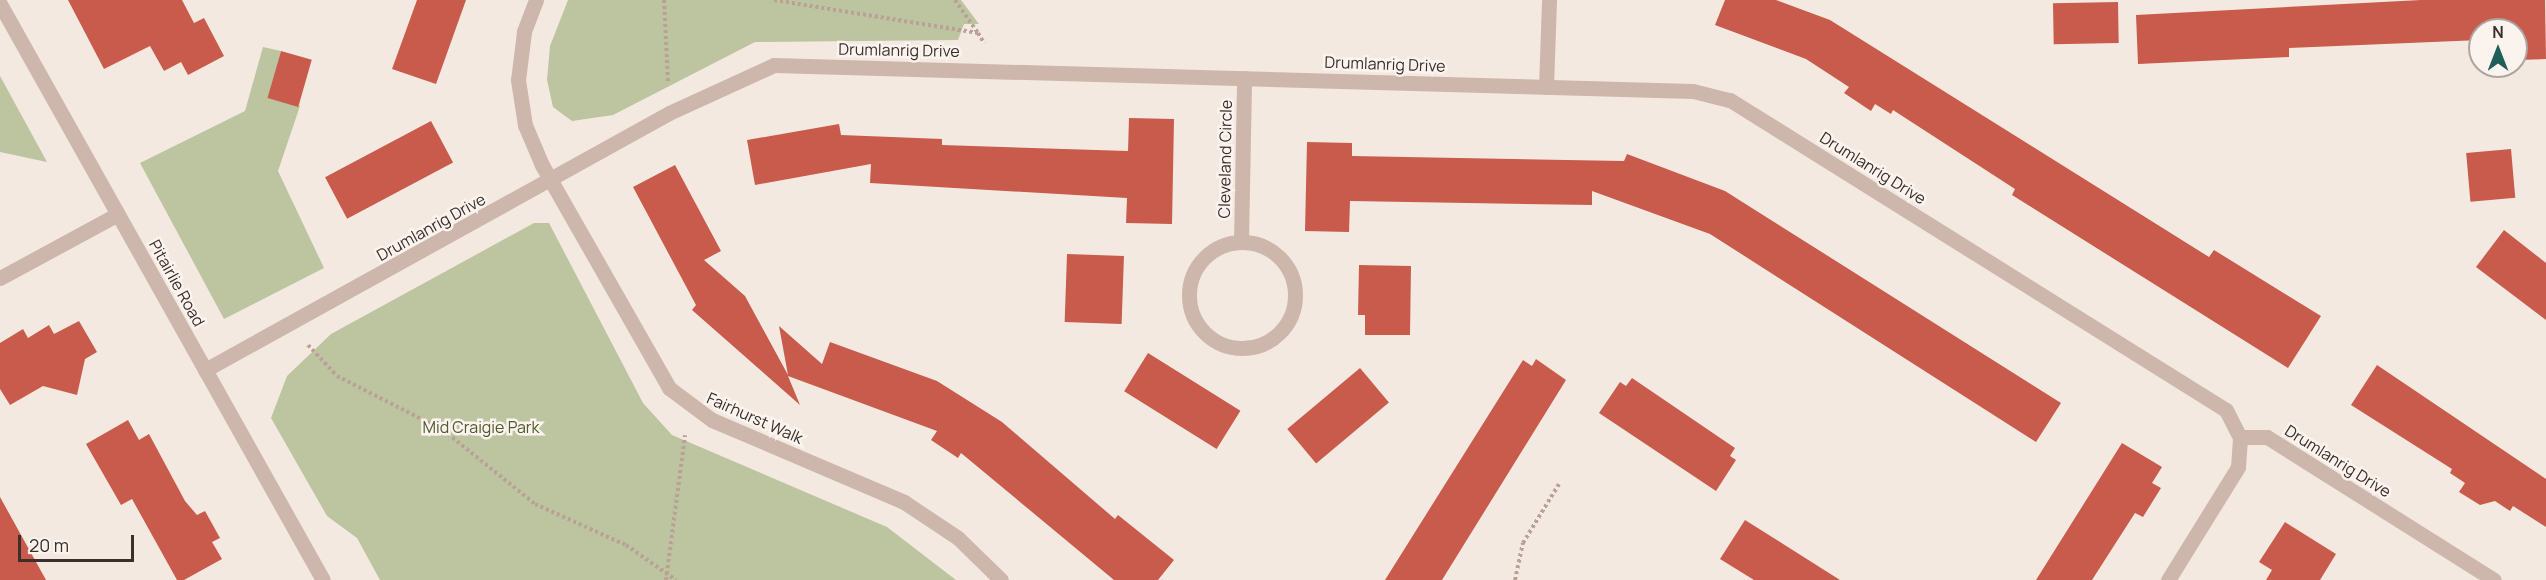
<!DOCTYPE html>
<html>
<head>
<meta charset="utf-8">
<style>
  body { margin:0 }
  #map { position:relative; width:2546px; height:580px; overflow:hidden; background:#f4e9e1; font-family:Manrope,sans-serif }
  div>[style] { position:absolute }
  .green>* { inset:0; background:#bcc4a0 }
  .building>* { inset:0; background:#c85b4b; transform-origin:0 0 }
  .path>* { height:4px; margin-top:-2px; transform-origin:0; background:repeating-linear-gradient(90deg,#b9a196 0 3px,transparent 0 6px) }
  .service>* { height:15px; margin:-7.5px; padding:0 7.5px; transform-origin:7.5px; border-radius:7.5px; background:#cdb7ac }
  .minor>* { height:15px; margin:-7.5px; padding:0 7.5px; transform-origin:7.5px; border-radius:7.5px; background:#cdb7ac }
  .minor>.ring { margin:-7.5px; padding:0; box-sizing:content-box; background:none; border:15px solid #cdb7ac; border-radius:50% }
  span { translate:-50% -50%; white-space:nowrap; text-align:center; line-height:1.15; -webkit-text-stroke:5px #fbf4ee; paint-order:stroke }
  .street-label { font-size:16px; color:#3b2e2b }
  .park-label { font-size:16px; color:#4f5a2e }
  .north { position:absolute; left:2468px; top:18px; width:60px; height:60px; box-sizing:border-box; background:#fbf4ee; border:2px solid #aea5a0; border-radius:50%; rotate:0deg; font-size:16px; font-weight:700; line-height:24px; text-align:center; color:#3b2e2b }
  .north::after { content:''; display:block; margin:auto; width:21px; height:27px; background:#1f5e5b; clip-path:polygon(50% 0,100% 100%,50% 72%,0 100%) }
  .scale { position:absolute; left:18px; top:535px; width:116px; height:27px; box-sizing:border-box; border:3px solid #3b2e2b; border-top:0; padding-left:8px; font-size:18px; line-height:21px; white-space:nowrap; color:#3b2e2b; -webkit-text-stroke:4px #fbf4ee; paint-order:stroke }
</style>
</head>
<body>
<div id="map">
  <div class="green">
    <div style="clip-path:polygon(568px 0,961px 0,979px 24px,964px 24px,958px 40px,755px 42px,613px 115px,572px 121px,553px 107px,547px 80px,550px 46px)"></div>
    <div style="clip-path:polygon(263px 47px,281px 51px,268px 98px,300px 106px,278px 171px,324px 268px,224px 319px,140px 163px,245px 111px)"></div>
    <div style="clip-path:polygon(0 76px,47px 162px,0 152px)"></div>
    <div style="clip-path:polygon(534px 223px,549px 223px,643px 403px,672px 435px,887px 527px,956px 580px,380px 580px,357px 538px,327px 516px,271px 418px,287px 376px,331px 334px)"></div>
  </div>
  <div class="building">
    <div style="clip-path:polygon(68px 0,182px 0,194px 23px,204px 18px,224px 56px,188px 75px,181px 62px,164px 71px,150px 46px,104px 69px)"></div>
    <div style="clip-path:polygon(417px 0,466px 0,436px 84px,392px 69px)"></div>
    <div style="clip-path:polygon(1725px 0,1776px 0,1830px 20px,2209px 257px,2214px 250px,2321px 316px,2288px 368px,2012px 195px,2015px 189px,1893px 110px,1891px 114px,1875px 104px,1871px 111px,1844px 93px,1849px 87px,1806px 59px,1715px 25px)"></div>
    <div style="clip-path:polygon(2421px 0,2545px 0,2546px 59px,2516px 60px,2516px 30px,2480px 30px,2480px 40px,2289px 48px,2289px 57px,2138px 64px,2136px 15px)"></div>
    <div style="left:2118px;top:2px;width:41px;height:65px;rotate:89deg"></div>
    <div style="left:281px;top:51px;width:32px;height:49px;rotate:16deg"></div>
    <div style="clip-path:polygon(1129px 118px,1174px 119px,1172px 224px,1126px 223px,1127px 198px,870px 183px,871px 164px,755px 185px,747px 140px,839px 124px,841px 135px,942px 139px,942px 145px,1128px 151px)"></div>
    <div style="left:431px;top:121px;width:47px;height:120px;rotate:62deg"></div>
    <div style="clip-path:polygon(1307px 142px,1352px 143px,1352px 156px,1624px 161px,1627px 154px,1725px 191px,2061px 403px,2036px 442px,1710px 234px,1592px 191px,1592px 205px,1350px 201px,1349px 232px,1305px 231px)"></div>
    <div style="left:2511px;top:149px;width:49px;height:45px;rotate:85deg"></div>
    <div style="clip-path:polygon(675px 165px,721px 251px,704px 260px,745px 296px,788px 375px,779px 326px,822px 364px,830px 342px,937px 381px,1002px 422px,1115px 519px,1118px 515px,1174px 560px,1158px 580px,1114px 580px,961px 453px,958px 458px,931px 440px,937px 431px,788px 376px,800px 405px,692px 310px,696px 305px,633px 187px)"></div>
    <div style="clip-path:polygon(2504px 230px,2546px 263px,2546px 320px,2476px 267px)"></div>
    <div style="left:1067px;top:254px;width:57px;height:68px;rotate:2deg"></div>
    <div style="clip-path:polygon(1359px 265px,1411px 266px,1410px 335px,1365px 335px,1365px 315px,1358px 315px)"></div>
    <div style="clip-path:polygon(79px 321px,97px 352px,85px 359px,77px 395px,43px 386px,10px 405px,0 389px,0 343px,23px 329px,28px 338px,49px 325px,54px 334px)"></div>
    <div style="left:1148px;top:353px;width:109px;height:45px;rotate:32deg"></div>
    <div style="clip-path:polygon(1536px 359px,1566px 380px,1442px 580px,1385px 580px,1523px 360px,1532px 366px)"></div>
    <div style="clip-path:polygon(2377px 365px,2546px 479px,2546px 527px,2513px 506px,2510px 511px,2495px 501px,2480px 505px,2459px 492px,2465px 483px,2450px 473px,2452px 469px,2351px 405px)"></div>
    <div style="left:1360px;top:368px;width:45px;height:95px;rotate:50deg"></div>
    <div style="clip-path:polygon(1632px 378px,1735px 448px,1730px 456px,1736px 460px,1716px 491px,1599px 413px,1620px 382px,1626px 386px)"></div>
    <div style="clip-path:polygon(128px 420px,139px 440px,149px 434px,185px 501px,197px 515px,205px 511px,220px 538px,212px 542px,222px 559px,184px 580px,177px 580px,132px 499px,121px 505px,86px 444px)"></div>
    <div style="clip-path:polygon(2122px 443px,2162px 467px,2152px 483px,2161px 488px,2143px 517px,2135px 513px,2092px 580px,2036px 580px)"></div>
    <div style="clip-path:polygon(0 497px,46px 580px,0 580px)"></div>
    <div style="clip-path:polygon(1745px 520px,1840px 580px,1754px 580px,1720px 559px)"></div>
    <div style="clip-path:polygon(2285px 522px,2336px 554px,2320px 580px,2266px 580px,2272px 570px,2259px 562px)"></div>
  </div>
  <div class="path">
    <div style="left:664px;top:0;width:83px;rotate:87.2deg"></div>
    <div style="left:774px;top:0;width:207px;rotate:9.2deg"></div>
    <div style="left:978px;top:33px;width:12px;rotate:59deg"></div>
    <div style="left:955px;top:0;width:40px;rotate:55.1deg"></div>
    <div style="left:308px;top:345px;width:42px;rotate:46.9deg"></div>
    <div style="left:337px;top:376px;width:119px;rotate:27deg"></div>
    <div style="left:443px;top:430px;width:118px;rotate:38.8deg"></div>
    <div style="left:535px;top:504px;width:100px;rotate:24.3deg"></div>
    <div style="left:626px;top:545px;width:61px;rotate:35deg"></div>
    <div style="left:666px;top:580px;width:146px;rotate:-82.5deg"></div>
    <div style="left:1515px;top:580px;width:38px;rotate:-78deg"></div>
    <div style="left:1523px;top:543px;width:69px;rotate:-58.6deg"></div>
  </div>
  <div class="service">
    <div style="left:1546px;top:87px;width:87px;rotate:-88deg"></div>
  </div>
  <div class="minor">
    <div style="left:536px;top:0;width:34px;rotate:111deg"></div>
    <div style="left:524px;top:32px;width:48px;rotate:97.1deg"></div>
    <div style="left:518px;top:80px;width:46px;rotate:81.2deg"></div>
    <div style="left:525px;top:125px;width:43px;rotate:67deg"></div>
    <div style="left:542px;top:165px;width:257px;rotate:60.3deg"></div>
    <div style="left:669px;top:388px;width:54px;rotate:36.7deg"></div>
    <div style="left:712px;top:420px;width:209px;rotate:23.1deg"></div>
    <div style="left:904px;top:502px;width:65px;rotate:33.7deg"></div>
    <div style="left:958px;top:538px;width:60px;rotate:44.3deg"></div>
    <div style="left:0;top:4px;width:660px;rotate:60.72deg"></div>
    <div style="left:1241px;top:241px;width:163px;rotate:-88.9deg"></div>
    <div class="ring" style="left:1189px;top:242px;width:91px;height:91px"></div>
    <div style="left:0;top:278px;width:134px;rotate:-28.5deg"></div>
    <div style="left:205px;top:370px;width:530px;rotate:-28.98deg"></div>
    <div style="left:669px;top:113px;width:115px;rotate:-24.6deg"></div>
    <div style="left:774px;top:65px;width:919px;rotate:1.62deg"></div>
    <div style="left:1693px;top:91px;width:38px;rotate:14deg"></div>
    <div style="left:1730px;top:100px;width:585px;rotate:32.01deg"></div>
    <div style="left:2226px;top:410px;width:30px;rotate:63deg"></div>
    <div style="left:2240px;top:437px;width:27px"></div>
    <div style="left:2267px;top:437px;width:268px;rotate:32.2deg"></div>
    <div style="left:2168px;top:580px;width:133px;rotate:-58.2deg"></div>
    <div style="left:2238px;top:467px;width:30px;rotate:-86deg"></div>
  </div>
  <div class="street-label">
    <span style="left:899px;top:50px;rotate:1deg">Drumlanrig Drive</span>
    <span style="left:1385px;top:64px;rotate:2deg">Drumlanrig Drive</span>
    <span style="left:1225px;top:159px;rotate:-89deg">Cleveland Circle</span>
    <span style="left:1873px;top:168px;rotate:32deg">Drumlanrig Drive</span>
    <span style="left:431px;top:227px;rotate:-29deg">Drumlanrig Drive</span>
    <span style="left:177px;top:283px;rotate:61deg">Pitairlie Road</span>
    <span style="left:755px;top:418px;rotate:24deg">Fairhurst Walk</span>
    <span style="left:2338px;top:461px;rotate:32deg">Drumlanrig Drive</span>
  </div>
  <div class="park-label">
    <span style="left:481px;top:427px">Mid Craigie Park</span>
  </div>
  <div class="north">N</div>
  <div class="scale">20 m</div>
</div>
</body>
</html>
